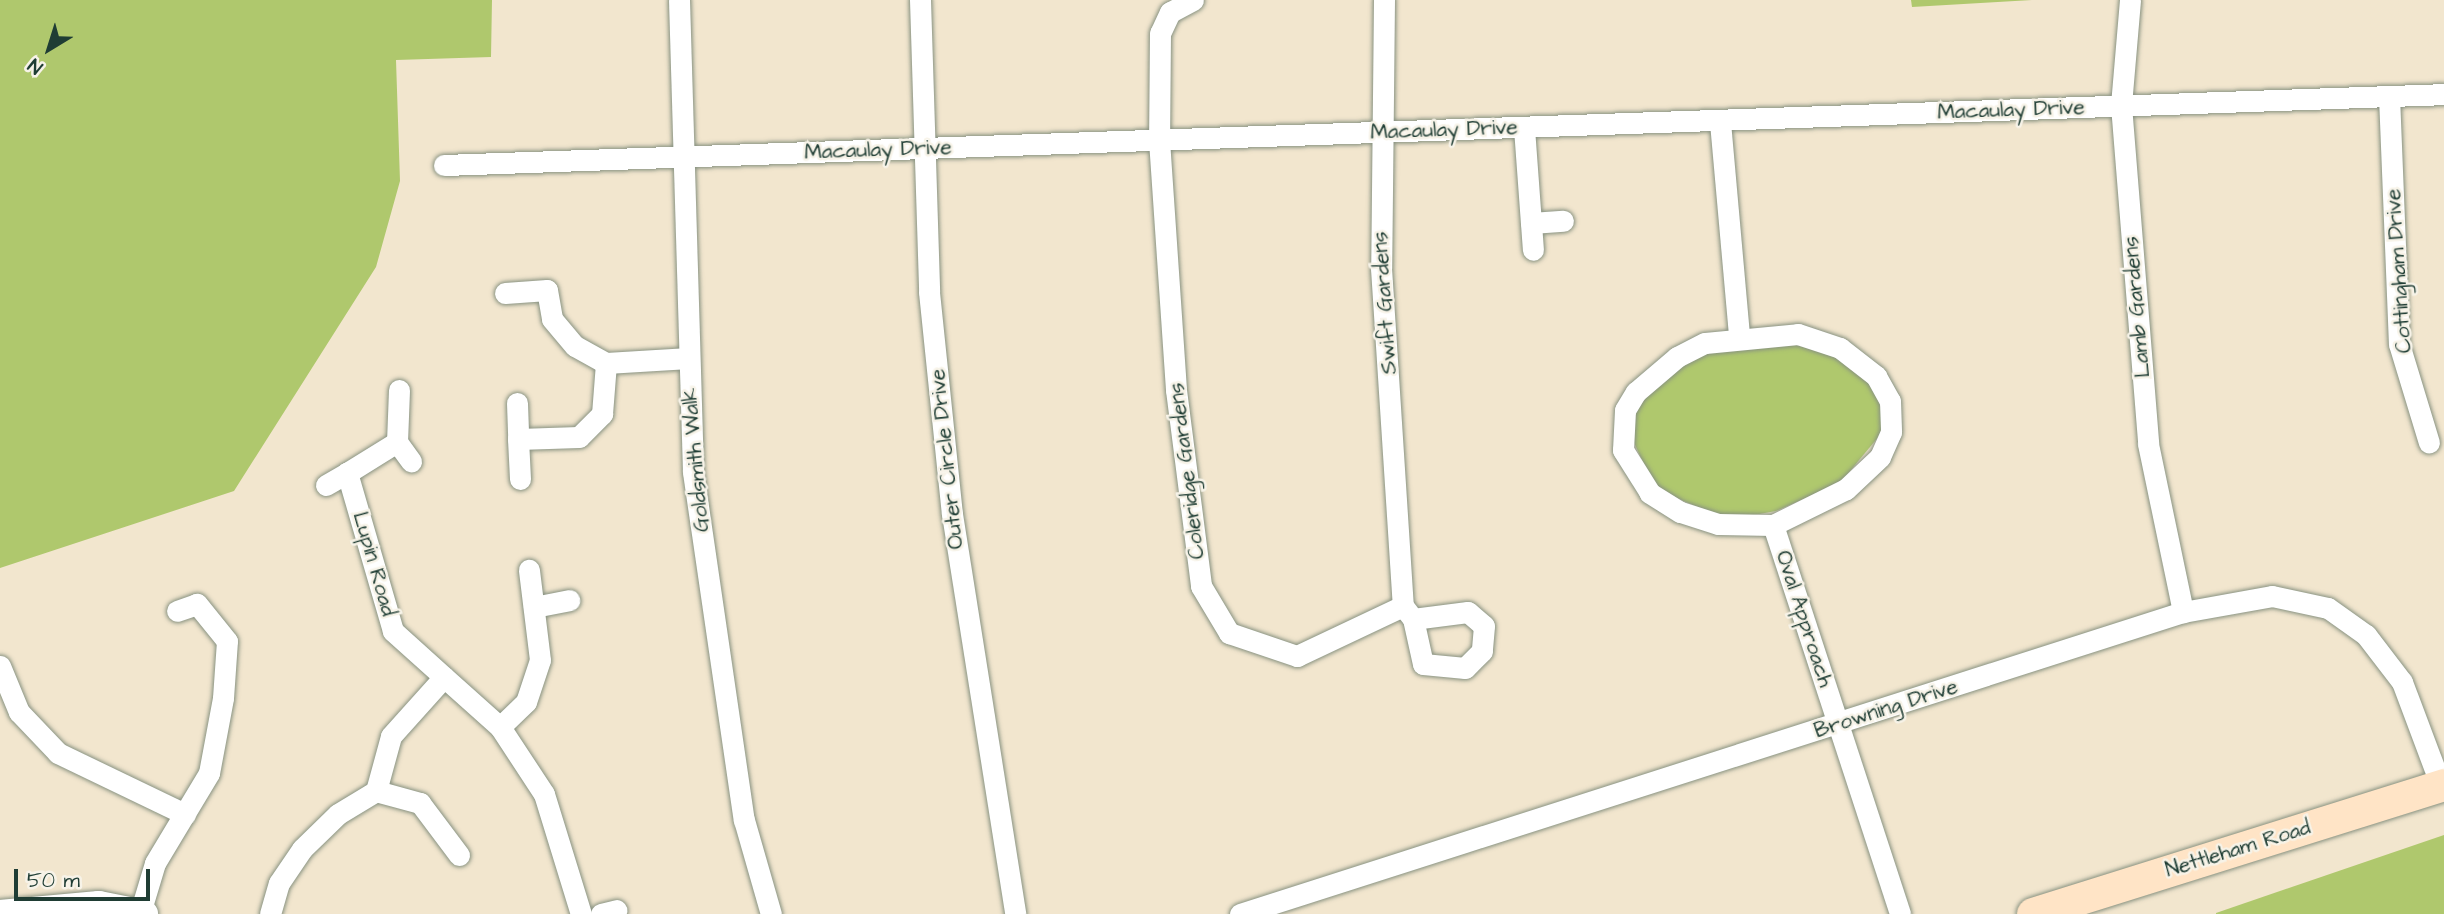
<!DOCTYPE html>
<html>
<head>
<meta charset="utf-8">
<style>
  body { margin:0 }
  #map { position:relative; width:2444px; height:914px; overflow:hidden; background:#f2e6ce; font-family:"Architects Daughter",sans-serif }
  div>[style] { position:absolute }
  .green>* { inset:0; background:#afc86d }
  .roads { filter:drop-shadow(0 0 2px #889281) drop-shadow(0 0 2px #889281) }
  .minor>* { height:21px; margin:-10.5px; padding:0 10.5px; transform-origin:10.5px; border-radius:10.5px; background:#fff }
  .tertiary>* { height:28px; margin:-14px; padding:0 14px; transform-origin:14px; border-radius:14px; background:#fff }
  .secondary>* { height:32px; margin:-16px; padding:0 16px; transform-origin:16px; border-radius:16px; background:#ffe4c6 }
  span { translate:-50% -50%; white-space:nowrap; text-align:center; line-height:1.15; -webkit-text-stroke:5px #f7f3e8; paint-order:stroke }
  .street-label { font-size:21px; color:#1f3d34 }
  .north { position:absolute; left:14px; top:14px; width:70px; height:70px; -webkit-text-stroke:5px #f7f3e8; paint-order:stroke; rotate:218deg; font-size:19px; font-weight:700; line-height:28px; text-align:center; color:#1f3d34 }
  .north::after { content:''; display:block; margin:auto; width:24px; height:32px; background:#1f3d34; clip-path:polygon(50% 0,100% 100%,50% 72%,0 100%) }
  .scale { position:absolute; left:14px; top:869px; width:136px; height:32px; box-sizing:border-box; border:4px solid #1f3d34; border-top:0; padding-left:9px; font-size:21px; line-height:24px; white-space:nowrap; color:#1f3d34; -webkit-text-stroke:5px #f7f3e8; paint-order:stroke }
</style>
</head>
<body>
<div id="map">
  <div class="green">
    <div style="clip-path:polygon(0 0,492px 0,491px 57px,396px 60px,400px 181px,376px 267px,234px 491px,0 568px)"></div>
    <div style="clip-path:polygon(1911px 0,2032px 0,1912px 7px)"></div>
    <div style="clip-path:polygon(1796px 345px,1838px 357px,1874px 385px,1883px 416px,1880px 435px,1840px 483px,1776px 511px,1748px 516px,1717px 515px,1655px 489px,1632px 438px,1636px 411px,1655px 386px,1682px 364px,1711px 352px)"></div>
    <div style="clip-path:polygon(2444px 835px,2444px 914px,2216px 914px,2216px 913px)"></div>
  </div>
  <div class="roads">
    <div class="minor">
      <div style="left:679px;top:0;width:472px;rotate:88.3deg"></div>
      <div style="left:693px;top:472px;width:352px;rotate:81.7deg"></div>
      <div style="left:744px;top:820px;width:98px;rotate:74deg"></div>
      <div style="left:920px;top:0;width:292px;rotate:88.2deg"></div>
      <div style="left:929px;top:292px;width:223px;rotate:84.1deg"></div>
      <div style="left:952px;top:514px;width:405px;rotate:81deg"></div>
      <div style="left:1193px;top:0;width:26px;rotate:152deg"></div>
      <div style="left:1170px;top:12px;width:23px;rotate:115deg"></div>
      <div style="left:1160px;top:33px;width:107px;rotate:90.5deg"></div>
      <div style="left:1159px;top:140px;width:251px;rotate:86.1deg"></div>
      <div style="left:1176px;top:390px;width:198px;rotate:82.7deg"></div>
      <div style="left:1201px;top:586px;width:55px;rotate:59.2deg"></div>
      <div style="left:1229px;top:633px;width:72px;rotate:18.7deg"></div>
      <div style="left:1297px;top:656px;width:117px;rotate:-25.3deg"></div>
      <div style="left:1384px;top:0;width:268px;rotate:90.6deg"></div>
      <div style="left:1381px;top:268px;width:339px;rotate:86.3deg"></div>
      <div style="left:2130px;top:0;width:105px;rotate:94.9deg"></div>
      <div style="left:2121px;top:105px;width:340px;rotate:85.4deg"></div>
      <div style="left:2148px;top:444px;width:172px;rotate:78.2deg"></div>
      <div style="left:2389px;top:96px;width:248px;rotate:87.7deg"></div>
      <div style="left:2399px;top:344px;width:103px;rotate:73.1deg"></div>
      <div style="left:1720px;top:122px;width:214px;rotate:84.9deg"></div>
      <div style="left:1524px;top:128px;width:122px;rotate:85.8deg"></div>
      <div style="left:444px;top:165px;width:2001px;rotate:-2.03deg"></div>
      <div style="left:1531px;top:223px;width:32px;rotate:-4deg"></div>
      <div style="left:505px;top:293px;width:42px;rotate:-4.1deg"></div>
      <div style="left:547px;top:290px;width:29px;rotate:80deg"></div>
      <div style="left:552px;top:319px;width:35px;rotate:50deg"></div>
      <div style="left:575px;top:346px;width:35px;rotate:29deg"></div>
      <div style="left:606px;top:363px;width:83px;rotate:-3.4deg"></div>
      <div style="left:1798px;top:334px;width:44px;rotate:18.4deg"></div>
      <div style="left:1840px;top:348px;width:46px;rotate:37.9deg"></div>
      <div style="left:1876px;top:376px;width:29px;rotate:61deg"></div>
      <div style="left:1890px;top:401px;width:31px;rotate:88deg"></div>
      <div style="left:1891px;top:432px;width:27px;rotate:114deg"></div>
      <div style="left:1880px;top:457px;width:47px;rotate:136.7deg"></div>
      <div style="left:1846px;top:489px;width:81px;rotate:153.7deg"></div>
      <div style="left:1773px;top:525px;width:55px;rotate:-179deg"></div>
      <div style="left:1718px;top:524px;width:40px;rotate:-162deg"></div>
      <div style="left:1680px;top:512px;width:36px;rotate:-148deg"></div>
      <div style="left:1650px;top:493px;width:51px;rotate:-122.1deg"></div>
      <div style="left:1623px;top:450px;width:40px;rotate:-87.1deg"></div>
      <div style="left:1625px;top:410px;width:21px;rotate:-59deg"></div>
      <div style="left:1636px;top:392px;width:54px;rotate:-40.5deg"></div>
      <div style="left:1677px;top:357px;width:31px;rotate:-27deg"></div>
      <div style="left:1705px;top:343px;width:93px;rotate:-5.5deg"></div>
      <div style="left:517px;top:403px;width:36px;rotate:88deg"></div>
      <div style="left:518px;top:439px;width:61px;rotate:-1.9deg"></div>
      <div style="left:579px;top:437px;width:33px;rotate:-45deg"></div>
      <div style="left:602px;top:414px;width:51px;rotate:-85.5deg"></div>
      <div style="left:518px;top:439px;width:40px;rotate:87.1deg"></div>
      <div style="left:397px;top:442px;width:24px;rotate:54deg"></div>
      <div style="left:326px;top:485px;width:24px;rotate:-30deg"></div>
      <div style="left:1773px;top:525px;width:409px;rotate:71.9deg"></div>
      <div style="left:1403px;top:606px;width:16px;rotate:52deg"></div>
      <div style="left:1413px;top:619px;width:55px;rotate:-7.3deg"></div>
      <div style="left:1468px;top:612px;width:21px;rotate:41deg"></div>
      <div style="left:1484px;top:626px;width:25px;rotate:95deg"></div>
      <div style="left:1482px;top:651px;width:24px;rotate:135deg"></div>
      <div style="left:1465px;top:668px;width:42px;rotate:-174.6deg"></div>
      <div style="left:1423px;top:664px;width:46px;rotate:-102.5deg"></div>
      <div style="left:534px;top:607px;width:36px;rotate:-11deg"></div>
      <div style="left:0;top:666px;width:50px;rotate:67.6deg"></div>
      <div style="left:19px;top:712px;width:57px;rotate:46.4deg"></div>
      <div style="left:58px;top:753px;width:141px;rotate:25.7deg"></div>
      <div style="left:444px;top:677px;width:75px;rotate:41.8deg"></div>
      <div style="left:500px;top:727px;width:80px;rotate:56.7deg"></div>
      <div style="left:544px;top:794px;width:126px;rotate:72.9deg"></div>
      <div style="left:500px;top:727px;width:36px;rotate:-44deg"></div>
      <div style="left:526px;top:702px;width:44px;rotate:-71.6deg"></div>
      <div style="left:540px;top:660px;width:91px;rotate:-97deg"></div>
      <div style="left:376px;top:791px;width:57px;rotate:-74.7deg"></div>
      <div style="left:391px;top:736px;width:79px;rotate:-48.1deg"></div>
      <div style="left:444px;top:677px;width:69px;rotate:-138deg"></div>
      <div style="left:393px;top:631px;width:165px;rotate:-106.2deg"></div>
      <div style="left:347px;top:473px;width:59px;rotate:-31.8deg"></div>
      <div style="left:397px;top:442px;width:52px;rotate:-87.8deg"></div>
      <div style="left:140px;top:913px;width:52px;rotate:-73.3deg"></div>
      <div style="left:155px;top:863px;width:105px;rotate:-59deg"></div>
      <div style="left:209px;top:773px;width:76px;rotate:-79.4deg"></div>
      <div style="left:223px;top:698px;width:57px;rotate:-86deg"></div>
      <div style="left:227px;top:641px;width:48px;rotate:-129deg"></div>
      <div style="left:197px;top:604px;width:21px;rotate:161deg"></div>
      <div style="left:270px;top:914px;width:32px;rotate:-74deg"></div>
      <div style="left:279px;top:883px;width:41px;rotate:-55.9deg"></div>
      <div style="left:302px;top:849px;width:50px;rotate:-44.2deg"></div>
      <div style="left:338px;top:814px;width:44px;rotate:-31.2deg"></div>
      <div style="left:376px;top:791px;width:46px;rotate:15.3deg"></div>
      <div style="left:420px;top:803px;width:65px;rotate:53.1deg"></div>
      <div style="left:601px;top:914px;width:16px;rotate:-14deg"></div>
      <div style="left:1240px;top:914px;width:990px;rotate:-17.76deg"></div>
      <div style="left:2183px;top:612px;width:90px;rotate:-10.2deg"></div>
      <div style="left:2272px;top:596px;width:57px;rotate:12.1deg"></div>
      <div style="left:2328px;top:608px;width:47px;rotate:35.4deg"></div>
      <div style="left:2366px;top:635px;width:59px;rotate:52.5deg"></div>
      <div style="left:2402px;top:682px;width:111px;rotate:69.4deg"></div>
    </div>
    <div class="tertiary">
      <div style="left:0;top:914px;width:99px;rotate:-5.2deg"></div>
      <div style="left:99px;top:905px;width:46px;rotate:11.3deg"></div>
    </div>
    <div class="secondary">
      <div style="left:2033px;top:914px;width:431px;rotate:-17.4deg"></div>
    </div>
  </div>
  <div class="street-label">
    <span style="left:2011px;top:110px;rotate:-2deg">Macaulay Drive</span>
    <span style="left:1444px;top:130px;rotate:-2deg">Macaulay Drive</span>
    <span style="left:878px;top:150px;rotate:-2deg">Macaulay Drive</span>
    <span style="left:2399px;top:271px;rotate:-94deg">Cottingham Drive</span>
    <span style="left:1385px;top:303px;rotate:-94deg">Swift Gardens</span>
    <span style="left:2137px;top:307px;rotate:-95deg">Lamb Gardens</span>
    <span style="left:947px;top:459px;rotate:-96deg">Outer Circle Drive</span>
    <span style="left:696px;top:460px;rotate:-95deg">Goldsmith Walk</span>
    <span style="left:1187px;top:471px;rotate:-97deg">Coleridge Gardens</span>
    <span style="left:374px;top:564px;rotate:74deg">Lupin Road</span>
    <span style="left:1804px;top:619px;rotate:72deg">Oval Approach</span>
    <span style="left:1886px;top:709px;rotate:-18deg">Browning Drive</span>
    <span style="left:2238px;top:849px;rotate:-17deg">Nettleham Road</span>
  </div>
  <div class="north">N</div>
  <div class="scale">50 m</div>
</div>
</body>
</html>
